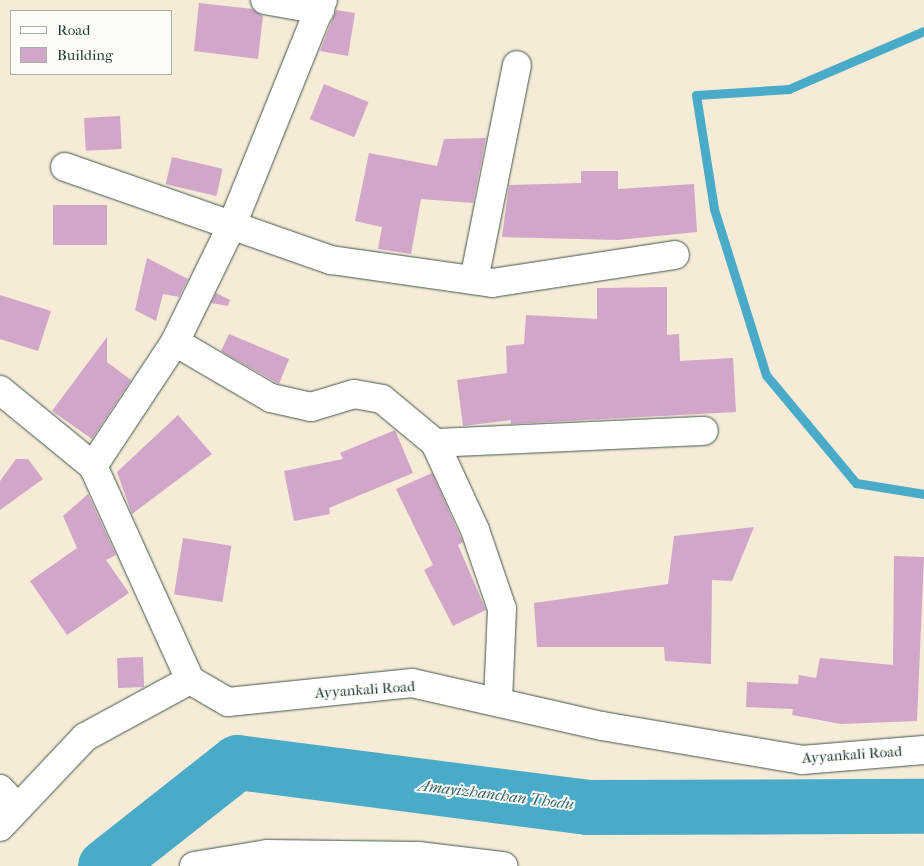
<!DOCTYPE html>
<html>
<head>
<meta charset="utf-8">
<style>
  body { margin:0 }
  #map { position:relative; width:924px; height:866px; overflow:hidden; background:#f5ebd7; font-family:"IM FELL French Canon",serif }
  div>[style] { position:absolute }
  .stream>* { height:9px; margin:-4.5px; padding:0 4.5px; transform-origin:4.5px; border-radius:4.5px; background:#4aabc9 }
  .river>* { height:55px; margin:-27.5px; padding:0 27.5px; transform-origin:27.5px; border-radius:27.5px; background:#4aabc9 }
  .building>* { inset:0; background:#d1a6c9; transform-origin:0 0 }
  .roads { filter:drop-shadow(0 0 1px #3f574c) drop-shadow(0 0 1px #3f574c) }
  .minor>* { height:28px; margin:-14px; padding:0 14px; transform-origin:14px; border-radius:14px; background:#fff }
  span { translate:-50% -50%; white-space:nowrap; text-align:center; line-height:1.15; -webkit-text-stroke:4px #fdfcf7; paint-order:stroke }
  .street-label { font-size:15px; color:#1f3d34 }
  .water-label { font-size:16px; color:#2e6468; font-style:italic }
  .legend { position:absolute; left:10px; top:10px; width:162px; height:65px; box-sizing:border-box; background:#fdfcf7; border:1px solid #a4b0a9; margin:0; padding:6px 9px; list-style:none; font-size:15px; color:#1f3d34 }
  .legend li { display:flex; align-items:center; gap:10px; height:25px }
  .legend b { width:25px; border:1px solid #a4b0a9 }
</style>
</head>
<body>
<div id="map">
  <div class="stream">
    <div style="left:924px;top:31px;width:147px;rotate:156.8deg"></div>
    <div style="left:789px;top:89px;width:93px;rotate:176.3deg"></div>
    <div style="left:696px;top:95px;width:115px;rotate:81deg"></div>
    <div style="left:714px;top:209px;width:174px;rotate:72.6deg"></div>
    <div style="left:766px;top:375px;width:141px;rotate:50.2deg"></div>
    <div style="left:856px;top:483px;width:69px;rotate:9.2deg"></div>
  </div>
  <div class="river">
    <div style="left:105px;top:866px;width:168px;rotate:-38.2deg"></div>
    <div style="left:237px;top:762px;width:353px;rotate:7.3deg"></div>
    <div style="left:587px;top:807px;width:337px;rotate:-0.2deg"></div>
  </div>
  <div class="building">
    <div style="clip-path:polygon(199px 3px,253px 9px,263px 16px,258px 59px,194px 51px)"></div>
    <div style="clip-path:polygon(336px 10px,355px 13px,348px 56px,320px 51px)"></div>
    <div style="left:324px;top:84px;width:48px;height:38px;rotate:22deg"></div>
    <div style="left:120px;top:116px;width:33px;height:36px;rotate:87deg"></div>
    <div style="clip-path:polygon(486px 138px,473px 203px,421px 199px,411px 254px,378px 249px,382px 227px,355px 221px,369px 153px,437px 166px,444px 139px)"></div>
    <div style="left:172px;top:157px;width:52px;height:28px;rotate:13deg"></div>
    <div style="clip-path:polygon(581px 171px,618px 171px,618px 189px,694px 184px,697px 232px,618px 240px,502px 237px,509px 185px,581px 183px)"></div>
    <div style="left:53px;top:205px;width:54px;height:40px"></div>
    <div style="clip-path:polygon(147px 258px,188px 279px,179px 297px,163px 294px,156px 321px,135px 310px)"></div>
    <div style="clip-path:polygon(667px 287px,667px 335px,679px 334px,680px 361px,733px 358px,736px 412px,511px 424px,511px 420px,463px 426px,457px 380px,507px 373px,506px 346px,524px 344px,526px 315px,597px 319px,597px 288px)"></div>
    <div style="clip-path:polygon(216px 293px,230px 300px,228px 306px,211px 303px)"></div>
    <div style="clip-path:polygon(0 295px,51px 311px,38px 351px,0 339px)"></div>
    <div style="clip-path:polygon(229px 334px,289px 359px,279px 384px,221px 351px)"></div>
    <div style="clip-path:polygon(107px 337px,107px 362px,131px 380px,92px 439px,52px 411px)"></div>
    <div style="clip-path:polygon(178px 415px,212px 454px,132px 514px,117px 472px)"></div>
    <div style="clip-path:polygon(395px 430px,413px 473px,329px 508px,330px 514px,294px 521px,284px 471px,343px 459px,340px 453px)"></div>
    <div style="clip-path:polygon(16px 459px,28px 459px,43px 479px,0 510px,0 481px)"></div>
    <div style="clip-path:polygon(432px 473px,460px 536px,463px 542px,458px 545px,486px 610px,453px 626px,424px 570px,433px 565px,396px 489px)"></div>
    <div style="clip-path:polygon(88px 494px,116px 555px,106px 560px,129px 593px,67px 635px,30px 581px,77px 548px,63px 516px)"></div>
    <div style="clip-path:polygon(754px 527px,732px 581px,712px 580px,711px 664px,665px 661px,664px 647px,537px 647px,534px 603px,668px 584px,674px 536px)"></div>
    <div style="left:183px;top:538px;width:49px;height:57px;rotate:9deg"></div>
    <div style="clip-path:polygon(894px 556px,924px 557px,917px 721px,841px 724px,792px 715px,793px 709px,746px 707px,747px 682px,798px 684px,799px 675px,816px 678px,820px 658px,893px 665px)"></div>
    <div style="left:143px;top:657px;width:30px;height:26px;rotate:88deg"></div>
  </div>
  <div class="roads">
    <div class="minor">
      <div style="left:265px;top:0;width:56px;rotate:10.3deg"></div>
      <div style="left:65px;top:167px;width:282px;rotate:19.3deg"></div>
      <div style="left:331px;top:260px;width:163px;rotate:8.1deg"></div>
      <div style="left:492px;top:283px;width:185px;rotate:-8.7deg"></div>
      <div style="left:474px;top:280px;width:219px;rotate:-78.7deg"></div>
      <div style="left:175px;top:342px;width:111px;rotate:30.3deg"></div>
      <div style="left:271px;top:398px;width:41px;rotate:12.7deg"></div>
      <div style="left:311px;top:407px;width:45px;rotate:-16.8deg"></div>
      <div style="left:354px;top:394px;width:28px;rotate:10deg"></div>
      <div style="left:382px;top:399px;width:69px;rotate:39.7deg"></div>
      <div style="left:435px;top:443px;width:269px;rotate:-2.6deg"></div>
      <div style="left:0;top:390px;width:120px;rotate:39.3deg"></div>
      <div style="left:93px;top:466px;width:235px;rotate:65.6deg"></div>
      <div style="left:190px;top:680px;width:44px;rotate:30.1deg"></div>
      <div style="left:228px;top:702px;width:185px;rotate:-5.9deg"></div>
      <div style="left:412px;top:683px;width:195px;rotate:12.8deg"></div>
      <div style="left:602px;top:726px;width:203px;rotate:9.6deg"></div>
      <div style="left:802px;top:760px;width:122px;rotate:-4.7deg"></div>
      <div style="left:435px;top:443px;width:96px;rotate:65.3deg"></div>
      <div style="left:475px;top:530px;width:83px;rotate:71.1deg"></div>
      <div style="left:502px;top:609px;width:93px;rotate:92.5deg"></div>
      <div style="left:93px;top:466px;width:149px;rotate:-56.5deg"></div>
      <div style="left:175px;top:342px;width:130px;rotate:-64deg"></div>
      <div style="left:232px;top:225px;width:243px;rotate:-68deg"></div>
      <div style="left:0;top:789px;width:26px;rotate:47deg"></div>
      <div style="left:0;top:827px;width:124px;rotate:-46.6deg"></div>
      <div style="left:85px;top:737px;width:119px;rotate:-28.5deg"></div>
      <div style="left:194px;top:866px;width:74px;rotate:-9.3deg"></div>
      <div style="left:267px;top:854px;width:151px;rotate:0.8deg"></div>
      <div style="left:418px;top:856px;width:86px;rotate:6.7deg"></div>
    </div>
  </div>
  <div class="street-label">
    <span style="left:365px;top:690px;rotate:-4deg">Ayyankali Road</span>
    <span style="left:852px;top:755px;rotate:-4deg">Ayyankali Road</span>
  </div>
  <div class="water-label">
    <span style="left:496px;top:795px;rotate:7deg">Amayizhanchan Thodu</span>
  </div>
  <ul class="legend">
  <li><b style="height:6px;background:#fff"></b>Road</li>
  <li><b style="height:14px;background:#d1a6c9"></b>Building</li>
  </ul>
</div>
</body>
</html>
